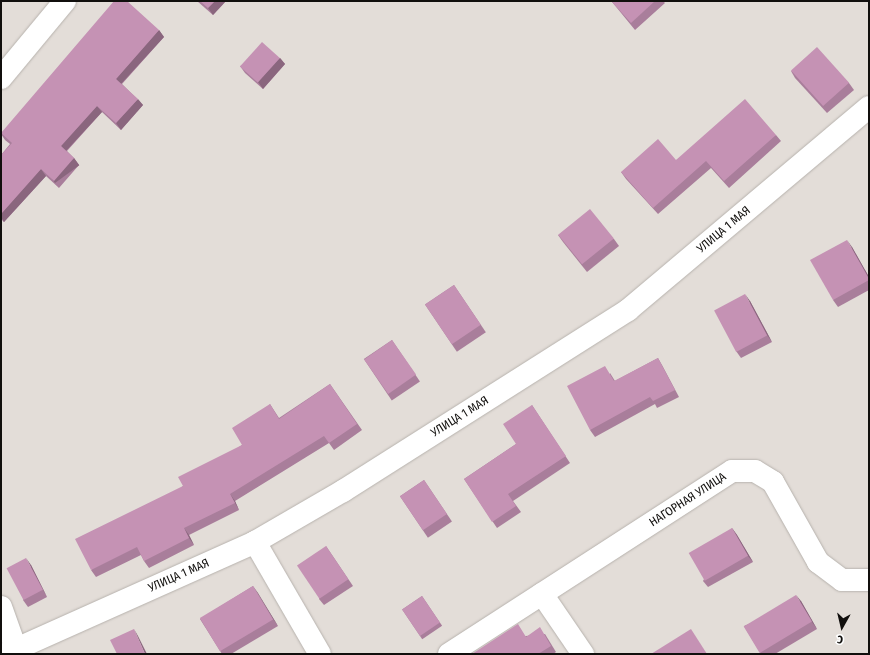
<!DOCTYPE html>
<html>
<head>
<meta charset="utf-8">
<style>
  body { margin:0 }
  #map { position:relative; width:870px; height:655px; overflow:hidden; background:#e3ddd8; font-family:"Fira Sans Condensed",sans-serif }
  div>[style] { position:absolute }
  .roads { filter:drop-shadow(0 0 1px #b7b2ad) drop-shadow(0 0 1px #b7b2ad) }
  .minor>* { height:22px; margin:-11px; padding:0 11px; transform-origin:11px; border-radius:11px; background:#fff }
  .wall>* { inset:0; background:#a97e9b; transform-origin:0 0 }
  .shaded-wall>* { inset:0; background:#8a667e; transform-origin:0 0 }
  .building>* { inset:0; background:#c592b4; transform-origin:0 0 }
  span { translate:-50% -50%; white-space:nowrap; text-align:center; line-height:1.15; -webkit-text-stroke:3px #fff; paint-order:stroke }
  .street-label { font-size:12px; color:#110f0d }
  .frame { position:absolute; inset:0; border:2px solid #110f0d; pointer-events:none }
  .north { position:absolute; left:822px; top:607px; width:40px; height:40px; -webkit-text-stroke:3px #fff; paint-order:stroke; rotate:188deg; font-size:11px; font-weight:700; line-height:16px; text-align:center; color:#110f0d }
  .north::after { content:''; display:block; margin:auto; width:14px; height:18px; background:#110f0d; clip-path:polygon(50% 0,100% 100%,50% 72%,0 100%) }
</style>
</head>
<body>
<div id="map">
  <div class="roads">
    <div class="minor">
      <div style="left:1px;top:78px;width:100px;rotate:-50.3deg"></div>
      <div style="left:255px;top:542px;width:129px;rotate:59.9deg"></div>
      <div style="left:542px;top:594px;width:73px;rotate:55.7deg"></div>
      <div style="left:1px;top:607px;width:45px;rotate:70.3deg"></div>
      <div style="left:5px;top:654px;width:274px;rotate:-24.1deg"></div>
      <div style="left:255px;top:542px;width:102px;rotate:-30.1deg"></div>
      <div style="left:343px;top:491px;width:338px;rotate:-32.4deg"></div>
      <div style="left:628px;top:310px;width:315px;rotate:-40.1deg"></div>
      <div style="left:449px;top:654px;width:337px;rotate:-32.9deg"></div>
      <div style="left:732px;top:471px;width:23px"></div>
      <div style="left:755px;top:471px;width:21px;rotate:31deg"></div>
      <div style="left:773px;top:482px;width:92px;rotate:60.6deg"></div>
      <div style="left:818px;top:562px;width:30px;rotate:37deg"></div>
      <div style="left:842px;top:580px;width:27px"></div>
    </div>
  </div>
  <div class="wall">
    <div style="clip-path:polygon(197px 1px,226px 1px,213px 15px)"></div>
    <div style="clip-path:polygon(613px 1px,663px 1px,665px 3px,635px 30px,617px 8px,612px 2px)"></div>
    <div style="clip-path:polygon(159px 30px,164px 37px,122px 84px,143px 105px,121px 130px,102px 112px,67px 151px,74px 158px,79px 165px,59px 188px,46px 176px,4px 222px,1px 219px,1px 155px,10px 144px,5px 140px,1px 134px)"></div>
    <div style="clip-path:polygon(280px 58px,285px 64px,263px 89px,245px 73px,240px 66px)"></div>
    <div style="clip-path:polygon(791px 71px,849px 83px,854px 90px,827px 113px,795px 78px)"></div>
    <div style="clip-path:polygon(776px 135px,781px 141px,729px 188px,711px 168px,658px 214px,626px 179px,621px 172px,676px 160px)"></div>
    <div style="clip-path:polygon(558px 235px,614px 239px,619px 246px,587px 272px,563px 242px)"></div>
    <div style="clip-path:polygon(852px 247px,869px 277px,869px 290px,838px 307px,833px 300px)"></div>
    <div style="left:454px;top:285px;width:57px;height:35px;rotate:56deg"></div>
    <div style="clip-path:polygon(750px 301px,772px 342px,741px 358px,736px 351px)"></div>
    <div style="left:392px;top:340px;width:50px;height:34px;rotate:56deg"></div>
    <div style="clip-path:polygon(658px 358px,662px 365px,679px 397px,657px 408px,655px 404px,595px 437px,590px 430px,610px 373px,615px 381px)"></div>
    <div style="clip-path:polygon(330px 384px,362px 430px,334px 450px,329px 443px,235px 501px,239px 510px,189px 535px,194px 545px,149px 568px,144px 561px,141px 555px,96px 577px,91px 570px,183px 486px,242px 445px,270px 404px,279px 418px)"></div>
    <div style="clip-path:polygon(532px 405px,570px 463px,513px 501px,521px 512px,497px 528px,464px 479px,516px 444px)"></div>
    <div style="left:424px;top:480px;width:50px;height:29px;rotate:56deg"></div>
    <div style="clip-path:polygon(732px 528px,737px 535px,753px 562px,708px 587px,703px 581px)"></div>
    <div style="clip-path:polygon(326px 546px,353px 586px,324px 605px,319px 599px)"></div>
    <div style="clip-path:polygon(31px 565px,47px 597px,28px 607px,23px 600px)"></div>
    <div style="clip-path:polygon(253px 586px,278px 626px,231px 654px,222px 654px,200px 619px)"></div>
    <div style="left:422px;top:596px;width:36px;height:24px;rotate:56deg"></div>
    <div style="clip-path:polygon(801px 601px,817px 629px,775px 654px,761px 654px,744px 626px)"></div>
    <div style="clip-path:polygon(545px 634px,556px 652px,553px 654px,472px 654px,526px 636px)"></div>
  </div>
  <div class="shaded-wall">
    <div style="clip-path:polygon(215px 1px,226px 1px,213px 15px,208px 8px)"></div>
    <div style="clip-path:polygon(159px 30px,164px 37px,120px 85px,116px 79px)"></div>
    <div style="clip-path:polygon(280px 58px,285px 64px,263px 89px,258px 82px)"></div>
    <div style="clip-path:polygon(138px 99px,143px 105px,121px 130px,116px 123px)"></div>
    <div style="clip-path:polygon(97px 106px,102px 112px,65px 152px,61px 146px)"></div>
    <div style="left:74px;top:158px;width:9px;height:30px;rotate:54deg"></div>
    <div style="clip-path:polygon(41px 169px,46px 176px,4px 222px,1px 217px,1px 214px)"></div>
    <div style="clip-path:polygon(847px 240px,852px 247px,869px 277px,869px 279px)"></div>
    <div style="clip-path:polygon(745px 294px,750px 301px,772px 342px,767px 335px)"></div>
    <div style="clip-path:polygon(230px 494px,235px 501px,239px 510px,235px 503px)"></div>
    <div style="clip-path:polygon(184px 528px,189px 535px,194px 545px,189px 538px)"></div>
    <div style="clip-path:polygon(732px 528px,737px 535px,753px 562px,748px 556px)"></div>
    <div style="clip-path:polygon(26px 558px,31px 565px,47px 597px,43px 590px)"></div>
    <div style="clip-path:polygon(253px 586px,258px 593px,278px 626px,273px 619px)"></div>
    <div style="clip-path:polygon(796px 595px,801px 601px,817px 629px,812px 622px)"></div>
    <div style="clip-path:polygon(134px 629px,138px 636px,147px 654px,145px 654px)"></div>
  </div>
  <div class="building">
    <div style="clip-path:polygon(114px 1px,127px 1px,159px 30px,116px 79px,138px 99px,116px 123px,97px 106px,61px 146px,74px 158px,54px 181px,41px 169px,1px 214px,1px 155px,12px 143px,1px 133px)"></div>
    <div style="clip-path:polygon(200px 1px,215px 1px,208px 8px)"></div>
    <div style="clip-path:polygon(613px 1px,655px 1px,631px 23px,612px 2px)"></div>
    <div style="left:262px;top:42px;width:24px;height:33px;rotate:42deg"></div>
    <div style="left:817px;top:47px;width:48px;height:35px;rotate:48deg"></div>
    <div style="clip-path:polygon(745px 99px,776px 135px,724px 181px,706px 161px,653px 208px,621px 172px,658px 139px,676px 160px)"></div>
    <div style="left:590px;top:209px;width:38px;height:41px;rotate:51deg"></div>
    <div style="clip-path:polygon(847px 240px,869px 279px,869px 280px,833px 300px,810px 260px)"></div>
    <div style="left:454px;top:285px;width:48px;height:35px;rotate:56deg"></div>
    <div style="left:745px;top:294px;width:47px;height:35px;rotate:62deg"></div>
    <div style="left:392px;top:340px;width:42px;height:34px;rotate:55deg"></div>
    <div style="clip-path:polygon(658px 358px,675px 390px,653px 401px,650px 397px,590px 430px,567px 386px,605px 366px,614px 381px)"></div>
    <div style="clip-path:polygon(330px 384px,357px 424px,329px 443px,324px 436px,230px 494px,235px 503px,184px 528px,189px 538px,144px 561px,137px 547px,91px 570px,75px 539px,183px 486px,178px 477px,242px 445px,232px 428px,270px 404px,279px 419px)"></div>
    <div style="clip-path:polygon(532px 405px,566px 456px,508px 494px,516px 506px,492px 522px,464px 479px,516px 444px,503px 424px)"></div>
    <div style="left:424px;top:480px;width:41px;height:29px;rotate:56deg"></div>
    <div style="left:732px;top:528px;width:32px;height:50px;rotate:60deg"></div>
    <div style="left:326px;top:546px;width:40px;height:35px;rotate:56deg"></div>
    <div style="left:26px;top:558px;width:36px;height:22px;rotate:62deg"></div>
    <div style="left:253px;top:586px;width:39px;height:62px;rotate:59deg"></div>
    <div style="left:796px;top:595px;width:31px;height:61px;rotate:59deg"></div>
    <div style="left:422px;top:596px;width:32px;height:24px;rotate:56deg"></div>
    <div style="clip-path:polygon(518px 624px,526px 637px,540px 627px,551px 646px,538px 654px,472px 654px)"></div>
    <div style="clip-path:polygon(134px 629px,145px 654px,117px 654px,110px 640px)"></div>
    <div style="clip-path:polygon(691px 629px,707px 654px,651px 654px)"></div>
  </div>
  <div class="street-label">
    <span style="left:724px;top:230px;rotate:-40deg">УЛИЦА 1 МАЯ</span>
    <span style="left:460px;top:417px;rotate:-32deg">УЛИЦА 1 МАЯ</span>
    <span style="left:688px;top:500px;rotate:-33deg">НАГОРНАЯ УЛИЦА</span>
    <span style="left:179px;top:576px;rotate:-24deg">УЛИЦА 1 МАЯ</span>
  </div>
  <div class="frame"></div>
  <div class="north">С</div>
</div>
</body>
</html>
